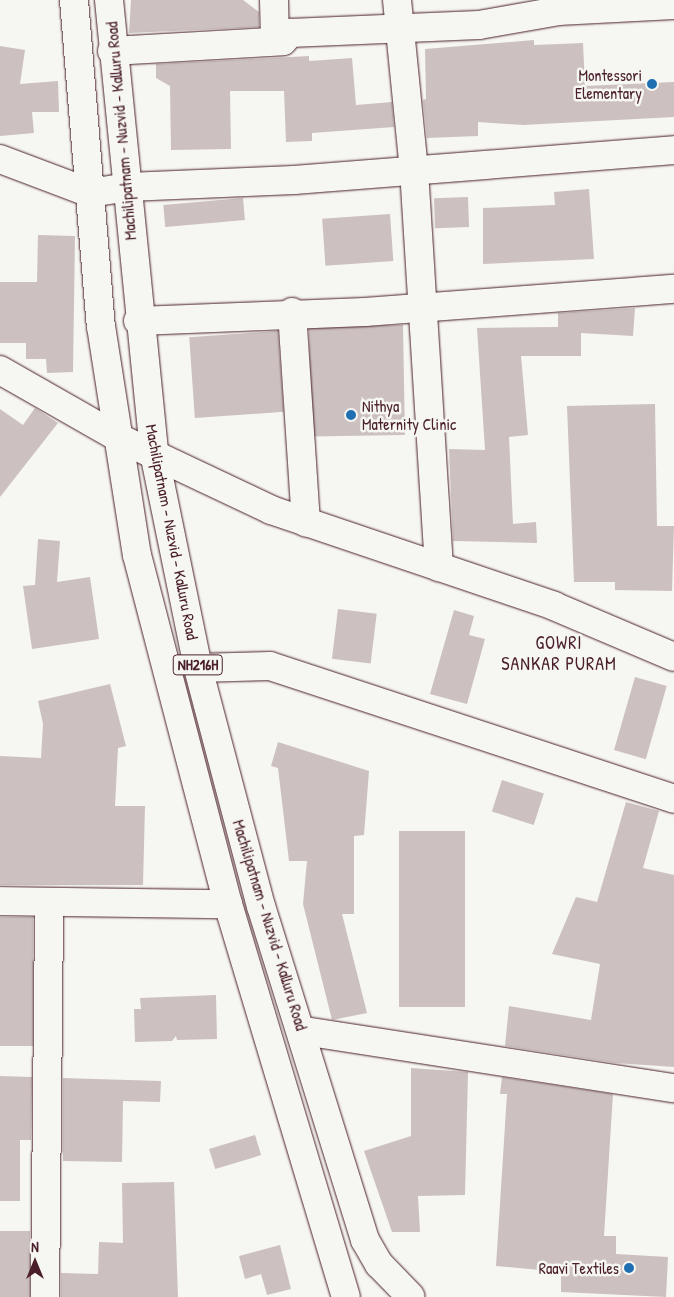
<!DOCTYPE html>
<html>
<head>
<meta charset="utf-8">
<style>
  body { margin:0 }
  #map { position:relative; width:674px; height:1297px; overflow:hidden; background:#f6f6f2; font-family:"Patrick Hand",sans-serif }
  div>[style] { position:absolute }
  .building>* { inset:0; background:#ccc1c0; transform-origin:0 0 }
  .roads { filter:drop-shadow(0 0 1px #4a1f2b) drop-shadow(0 0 1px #4a1f2b) }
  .street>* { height:28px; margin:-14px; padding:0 14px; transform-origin:14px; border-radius:14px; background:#f6f6f2 }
  .highway>* { height:28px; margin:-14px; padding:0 14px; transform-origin:14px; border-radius:14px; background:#f6f6f2 }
  .dots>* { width:14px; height:14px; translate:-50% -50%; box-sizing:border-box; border:2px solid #f6f6f2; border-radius:50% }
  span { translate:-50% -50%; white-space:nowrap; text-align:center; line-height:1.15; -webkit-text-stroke:5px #f6f6f2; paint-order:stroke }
  .shield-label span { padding:1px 4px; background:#f6f6f2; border:1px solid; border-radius:4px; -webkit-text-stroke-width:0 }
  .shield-label { font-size:15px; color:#4a1f2b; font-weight:700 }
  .poi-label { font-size:16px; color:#4a1f2b }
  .right { translate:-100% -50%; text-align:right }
  .left { translate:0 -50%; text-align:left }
  .street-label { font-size:16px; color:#4a1f2b }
  .neighbourhood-label { font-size:18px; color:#4a1f2b; letter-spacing:1px }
  .north { position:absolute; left:10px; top:1237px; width:50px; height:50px; -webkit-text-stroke:4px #f6f6f2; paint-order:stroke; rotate:0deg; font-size:14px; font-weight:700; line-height:20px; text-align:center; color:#4a1f2b }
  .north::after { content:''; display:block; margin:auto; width:18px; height:22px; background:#4a1f2b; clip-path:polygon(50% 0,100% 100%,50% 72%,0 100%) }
</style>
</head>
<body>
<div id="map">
  <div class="building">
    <div style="clip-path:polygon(131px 0,243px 0,259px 12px,259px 27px,129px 33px)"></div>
    <div style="clip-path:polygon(534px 40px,534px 45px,583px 43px,585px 86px,674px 82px,674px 117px,523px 125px,478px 122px,478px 136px,427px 138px,423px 100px,426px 99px,425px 49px)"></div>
    <div style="clip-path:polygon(0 46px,25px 50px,20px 84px,58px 81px,59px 112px,32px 112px,34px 133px,0 136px)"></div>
    <div style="clip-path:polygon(309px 56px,309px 61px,352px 58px,356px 105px,392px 102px,394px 127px,312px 133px,312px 141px,286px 142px,284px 91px,230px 91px,231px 149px,171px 150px,170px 86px,156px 78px,156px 64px)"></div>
    <div style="clip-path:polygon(589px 189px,594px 259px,483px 264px,483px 208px,555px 205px,554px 192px)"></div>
    <div style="left:468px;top:197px;width:30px;height:34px;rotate:88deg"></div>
    <div style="left:243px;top:198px;width:22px;height:80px;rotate:85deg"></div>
    <div style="left:390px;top:214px;width:47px;height:68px;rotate:86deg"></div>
    <div style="clip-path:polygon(38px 235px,75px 236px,73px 372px,47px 373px,46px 359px,26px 359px,26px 343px,0 343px,0 282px,37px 282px)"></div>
    <div style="clip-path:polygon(635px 308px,633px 336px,581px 333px,581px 356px,521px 356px,528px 435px,509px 437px,513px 524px,536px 522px,537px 543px,453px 541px,449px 449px,485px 450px,477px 328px,558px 327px,558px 313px)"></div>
    <div style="left:403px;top:325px;width:110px;height:94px;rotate:89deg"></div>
    <div style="left:278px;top:331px;width:81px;height:89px;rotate:86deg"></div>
    <div style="clip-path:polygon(655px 404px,657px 526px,674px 526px,672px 591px,615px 590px,615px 582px,574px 582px,567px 406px)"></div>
    <div style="clip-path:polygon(35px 408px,58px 423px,0 497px,0 409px,23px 425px)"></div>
    <div style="clip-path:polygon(38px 539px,60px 541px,57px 582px,90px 577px,99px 639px,32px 649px,23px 586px,35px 585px)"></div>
    <div style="left:338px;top:609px;width:39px;height:50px;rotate:7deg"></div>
    <div style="clip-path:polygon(454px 610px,474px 616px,469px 635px,485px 639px,467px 704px,430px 694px)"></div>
    <div style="left:635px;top:677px;width:33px;height:76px;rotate:16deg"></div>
    <div style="clip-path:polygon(110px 684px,126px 746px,118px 748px,115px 806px,145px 806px,143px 885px,0 885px,0 756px,41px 758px,43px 724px,38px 701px)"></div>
    <div style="clip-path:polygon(278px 742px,369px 771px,364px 835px,354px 836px,354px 914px,342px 914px,367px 1013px,332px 1020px,303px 904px,307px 861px,289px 861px,278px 768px,271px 766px)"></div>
    <div style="left:502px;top:780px;width:44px;height:33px;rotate:18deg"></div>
    <div style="clip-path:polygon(626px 802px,659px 811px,643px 868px,674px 875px,674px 1067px,615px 1063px,505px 1046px,509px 1006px,591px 1020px,600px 964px,552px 954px,576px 897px,597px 902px)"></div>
    <div style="left:399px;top:831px;width:66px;height:176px"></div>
    <div style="left:0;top:917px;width:33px;height:129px"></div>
    <div style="clip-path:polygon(216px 995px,217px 1039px,177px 1040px,176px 1036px,172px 1041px,135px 1042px,134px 1009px,141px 1009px,140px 998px)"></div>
    <div style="clip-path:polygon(411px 1068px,468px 1072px,465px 1195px,418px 1196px,420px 1232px,392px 1232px,364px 1151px,411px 1136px)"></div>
    <div style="clip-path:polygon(0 1076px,32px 1077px,31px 1140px,20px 1140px,20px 1201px,0 1201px)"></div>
    <div style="clip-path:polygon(502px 1077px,613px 1094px,604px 1236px,616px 1236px,616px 1254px,668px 1257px,666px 1297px,561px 1292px,561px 1272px,496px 1266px,507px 1094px,500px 1094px)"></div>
    <div style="clip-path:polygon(63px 1078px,161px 1081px,160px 1102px,123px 1101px,122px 1162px,63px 1161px)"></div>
    <div style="left:255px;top:1135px;width:21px;height:48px;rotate:73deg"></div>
    <div style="clip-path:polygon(174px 1182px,178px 1297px,61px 1297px,61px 1273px,98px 1274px,99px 1242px,123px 1243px,122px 1183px)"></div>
    <div style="left:0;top:1231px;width:30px;height:66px"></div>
    <div style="clip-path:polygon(280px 1245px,291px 1289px,267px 1295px,261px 1274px,245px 1279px,239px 1256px)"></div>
  </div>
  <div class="roads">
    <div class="street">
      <div style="left:274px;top:0;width:41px;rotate:88.6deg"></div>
      <div style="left:397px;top:0;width:171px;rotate:84.3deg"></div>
      <div style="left:414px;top:170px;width:398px;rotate:86.4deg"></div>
      <div style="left:112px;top:51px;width:171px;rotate:-3.3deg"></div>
      <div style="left:283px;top:41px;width:11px;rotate:-49deg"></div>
      <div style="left:290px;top:33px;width:189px;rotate:-2.4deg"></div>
      <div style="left:479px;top:25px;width:80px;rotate:-10deg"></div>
      <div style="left:558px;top:11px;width:116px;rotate:-3deg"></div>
      <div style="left:0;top:159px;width:96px;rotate:20.7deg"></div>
      <div style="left:90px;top:193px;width:38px;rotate:-9deg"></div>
      <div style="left:128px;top:187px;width:166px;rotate:-2.4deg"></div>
      <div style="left:294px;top:180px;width:381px;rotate:-4.5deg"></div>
      <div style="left:292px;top:312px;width:211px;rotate:86.2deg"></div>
      <div style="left:138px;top:321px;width:227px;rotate:-2.3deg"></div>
      <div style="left:365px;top:312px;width:310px;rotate:-4.3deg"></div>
      <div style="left:0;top:370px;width:137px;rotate:29.7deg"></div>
      <div style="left:119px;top:438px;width:168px;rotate:25.3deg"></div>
      <div style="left:271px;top:510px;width:299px;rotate:18.7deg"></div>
      <div style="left:554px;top:606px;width:130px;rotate:23deg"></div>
      <div style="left:198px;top:668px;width:72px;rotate:-1.6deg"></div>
      <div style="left:270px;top:666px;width:425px;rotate:18.2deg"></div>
      <div style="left:0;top:901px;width:228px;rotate:0.8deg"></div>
      <div style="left:304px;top:1031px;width:374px;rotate:8.8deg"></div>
      <div style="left:45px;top:1297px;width:394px;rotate:-89.4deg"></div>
    </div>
    <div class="highway">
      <div style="left:74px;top:0;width:327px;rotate:85.3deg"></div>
      <div style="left:101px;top:326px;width:232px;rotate:81.1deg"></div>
      <div style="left:137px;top:555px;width:361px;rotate:75.4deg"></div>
      <div style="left:228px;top:904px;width:410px;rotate:73.3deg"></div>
      <div style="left:109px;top:0;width:455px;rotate:84.3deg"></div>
      <div style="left:154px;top:453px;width:219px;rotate:78.4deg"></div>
      <div style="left:198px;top:668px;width:246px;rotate:75.2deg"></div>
      <div style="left:261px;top:906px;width:350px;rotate:72.7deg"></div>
      <div style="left:365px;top:1240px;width:28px;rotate:60deg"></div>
      <div style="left:379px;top:1264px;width:45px;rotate:45.9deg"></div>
    </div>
  </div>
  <div class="dots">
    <div style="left:652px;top:84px;background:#1f6fb2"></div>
    <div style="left:351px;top:415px;background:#1f6fb2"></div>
    <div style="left:629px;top:1268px;background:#1f6fb2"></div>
  </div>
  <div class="shield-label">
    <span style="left:198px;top:665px">NH216H</span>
  </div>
  <div class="poi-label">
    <span class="right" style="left:642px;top:84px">Montessori<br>Elementary</span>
    <span class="left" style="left:362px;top:415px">Nithya<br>Maternity Clinic</span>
    <span class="right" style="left:619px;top:1268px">Raavi Textiles</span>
  </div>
  <div class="street-label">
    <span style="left:121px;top:131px;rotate:-95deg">Machilipatnam - Nuzvid - Kalluru Road</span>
    <span style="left:172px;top:532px;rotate:79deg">Machilipatnam - Nuzvid - Kalluru Road</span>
    <span style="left:270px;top:925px;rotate:73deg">Machilipatnam - Nuzvid - Kalluru Road</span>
  </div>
  <div class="neighbourhood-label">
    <span style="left:559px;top:654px">GOWRI<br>SANKAR PURAM</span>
  </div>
  <div class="north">N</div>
</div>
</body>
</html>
